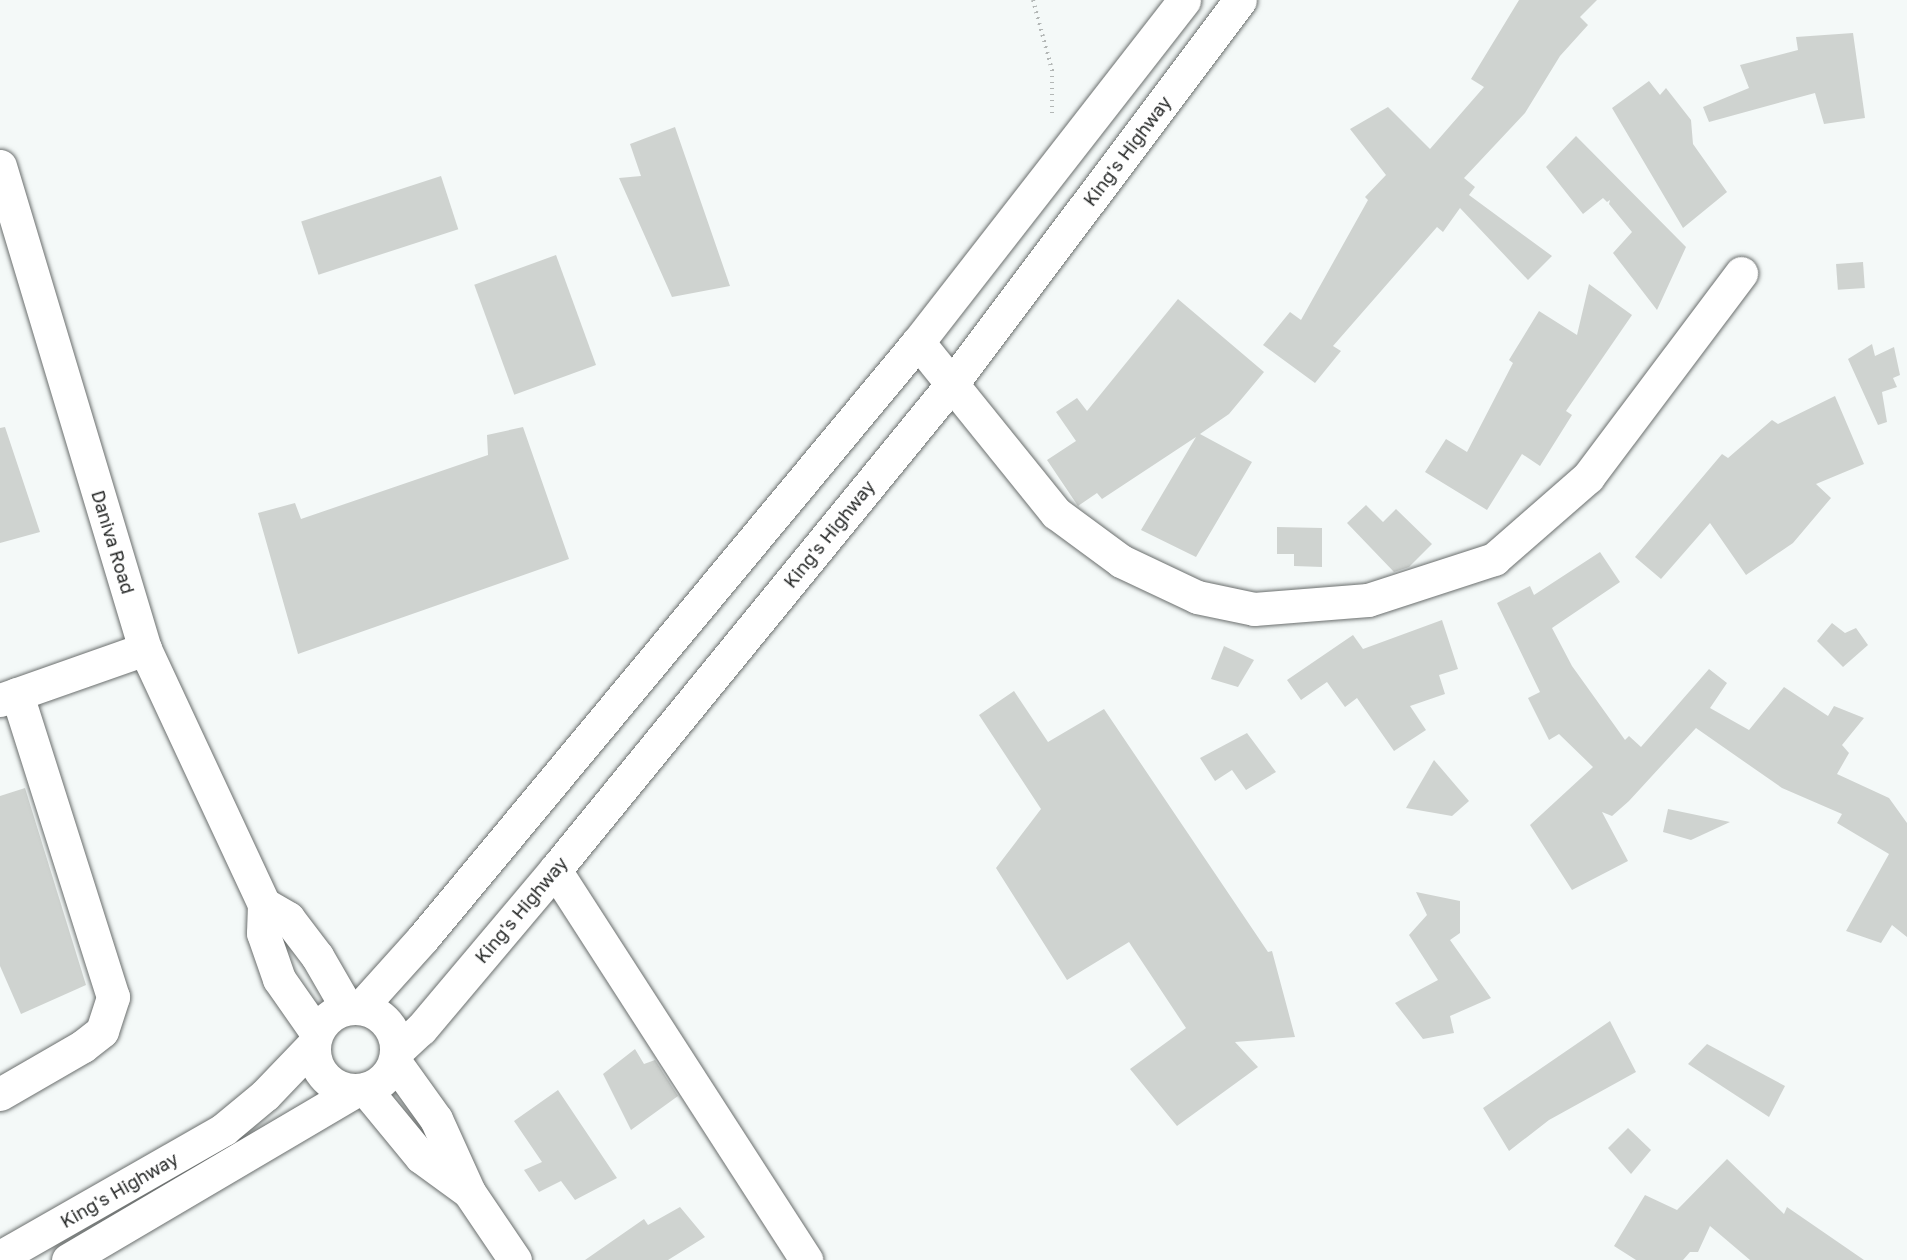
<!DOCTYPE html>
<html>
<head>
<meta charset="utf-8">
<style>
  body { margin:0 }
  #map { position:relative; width:1907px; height:1260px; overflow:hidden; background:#f4f9f8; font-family:"Golos Text",sans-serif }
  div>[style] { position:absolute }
  .building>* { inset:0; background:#cfd3d0; transform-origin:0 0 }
  .path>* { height:4px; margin-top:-2px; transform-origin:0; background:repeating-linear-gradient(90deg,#b3b7b6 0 1.5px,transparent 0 6px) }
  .roads { filter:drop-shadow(0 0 2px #6b6f6e) drop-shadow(0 0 2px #6b6f6e) }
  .minor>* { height:33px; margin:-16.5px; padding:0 16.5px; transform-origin:16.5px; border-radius:16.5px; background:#fff }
  .major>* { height:33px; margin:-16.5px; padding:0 16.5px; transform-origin:16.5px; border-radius:16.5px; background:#fff }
  .highway>* { height:33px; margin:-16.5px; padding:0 16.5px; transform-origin:16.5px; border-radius:16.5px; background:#fff }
  .highway>.ring { margin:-16.5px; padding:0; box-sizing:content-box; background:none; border:33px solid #fff; border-radius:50% }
  span { translate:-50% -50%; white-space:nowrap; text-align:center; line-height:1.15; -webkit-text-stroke:4.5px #fff; paint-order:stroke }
  .street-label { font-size:18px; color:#252726 }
</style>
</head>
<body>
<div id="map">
  <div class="building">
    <div style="clip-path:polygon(1519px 0,1597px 0,1580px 17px,1588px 25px,1560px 56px,1525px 113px,1464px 178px,1475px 187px,1469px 195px,1552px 256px,1528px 280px,1460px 208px,1443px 232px,1437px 227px,1333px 346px,1341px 351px,1315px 383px,1263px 345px,1290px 312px,1301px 320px,1368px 200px,1365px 197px,1386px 175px,1350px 129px,1388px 107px,1430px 149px,1484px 87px,1471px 79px)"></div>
    <div style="clip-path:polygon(1853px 33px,1865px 118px,1824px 124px,1815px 93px,1709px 122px,1703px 107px,1749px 88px,1740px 65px,1798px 50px,1796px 37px)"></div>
    <div style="clip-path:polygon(1649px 81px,1660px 95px,1666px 88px,1691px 120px,1693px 144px,1727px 192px,1683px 228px,1612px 108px)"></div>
    <div style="clip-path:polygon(675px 127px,730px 286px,672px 297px,619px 178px,641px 176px,630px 144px)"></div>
    <div style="clip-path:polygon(1576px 136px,1686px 247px,1657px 310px,1613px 253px,1632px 232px,1609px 204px,1610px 200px,1607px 202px,1603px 198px,1583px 214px,1546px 167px)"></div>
    <div style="left:441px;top:176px;width:56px;height:147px;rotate:72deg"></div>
    <div style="left:556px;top:255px;width:117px;height:87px;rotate:70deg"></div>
    <div style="left:1863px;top:262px;width:26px;height:27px;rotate:86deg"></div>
    <div style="clip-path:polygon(1589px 284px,1632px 315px,1566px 411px,1572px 415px,1540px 466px,1522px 454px,1487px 510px,1425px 472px,1446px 439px,1467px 452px,1513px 363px,1509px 360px,1539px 311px,1577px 335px)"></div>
    <div style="clip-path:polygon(1178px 299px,1264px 372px,1229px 414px,1200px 434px,1252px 462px,1196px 557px,1141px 530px,1196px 437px,1102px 499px,1097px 493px,1078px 506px,1047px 460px,1076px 441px,1056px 412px,1077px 398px,1087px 411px)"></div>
    <div style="clip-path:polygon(1872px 344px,1875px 356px,1894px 347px,1900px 375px,1893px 378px,1897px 387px,1882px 392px,1887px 422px,1878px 425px,1848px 359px)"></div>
    <div style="clip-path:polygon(1835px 396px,1864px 464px,1816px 484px,1831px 498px,1793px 543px,1746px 575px,1710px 523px,1661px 579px,1635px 557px,1722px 454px,1728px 458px,1772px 420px,1778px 424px)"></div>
    <div style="clip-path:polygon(5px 427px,40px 532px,0 543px,0 428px)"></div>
    <div style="clip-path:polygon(523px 427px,569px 559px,298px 654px,258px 513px,295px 503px,301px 519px,488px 455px,487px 435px)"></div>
    <div style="clip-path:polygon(1366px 505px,1383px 522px,1396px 509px,1432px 544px,1409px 567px,1394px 572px,1347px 523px)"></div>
    <div style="clip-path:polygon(1277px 527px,1322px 528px,1322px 567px,1294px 566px,1294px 554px,1277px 554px)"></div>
    <div style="clip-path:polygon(1600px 552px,1620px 582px,1552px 628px,1572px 666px,1625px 740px,1629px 736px,1641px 747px,1709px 669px,1727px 683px,1710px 708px,1749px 730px,1784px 687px,1828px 716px,1834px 706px,1864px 718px,1842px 745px,1849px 753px,1837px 774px,1889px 798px,1907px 823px,1907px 937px,1892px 925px,1881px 943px,1846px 931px,1889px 854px,1837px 823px,1842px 814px,1782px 788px,1696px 728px,1629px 801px,1612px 816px,1602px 812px,1628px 861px,1572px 890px,1530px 825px,1593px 767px,1559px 734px,1549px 740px,1528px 698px,1540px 692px,1497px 603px,1530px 586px,1534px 595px)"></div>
    <div style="clip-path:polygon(1442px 620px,1458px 669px,1439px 675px,1445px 694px,1410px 706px,1426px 730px,1394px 751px,1357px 698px,1345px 707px,1327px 682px,1301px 700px,1287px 680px,1353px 635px,1363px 649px)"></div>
    <div style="clip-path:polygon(1832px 623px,1845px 633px,1856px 628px,1868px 645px,1843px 667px,1817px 641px)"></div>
    <div style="clip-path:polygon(1224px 646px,1254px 660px,1238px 687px,1211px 679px)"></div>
    <div style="clip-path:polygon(1014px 691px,1048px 742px,1104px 709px,1268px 952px,1272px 951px,1295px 1037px,1235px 1042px,1258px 1067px,1177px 1126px,1130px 1069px,1186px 1028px,1129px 942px,1067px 980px,996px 868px,1041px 809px,979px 715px)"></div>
    <div style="clip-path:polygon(1247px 733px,1276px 772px,1246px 790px,1232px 770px,1215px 781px,1200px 758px)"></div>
    <div style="clip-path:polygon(1434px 760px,1469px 801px,1452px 816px,1406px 808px)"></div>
    <div style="clip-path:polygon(25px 788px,86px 985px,21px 1014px,0 966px,0 796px)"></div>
    <div style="clip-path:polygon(1668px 809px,1730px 822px,1691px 840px,1663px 832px)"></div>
    <div style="clip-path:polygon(1416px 892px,1460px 901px,1460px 933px,1450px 940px,1491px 998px,1450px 1016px,1454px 1033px,1423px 1039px,1395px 1003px,1438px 980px,1409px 935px,1427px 915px)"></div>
    <div style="clip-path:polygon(1610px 1021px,1636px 1072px,1549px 1120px,1509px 1151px,1483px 1108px)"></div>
    <div style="clip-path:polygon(1707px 1044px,1785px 1086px,1769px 1117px,1688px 1064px)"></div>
    <div style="clip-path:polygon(635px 1049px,644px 1064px,655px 1060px,678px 1096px,631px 1130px,603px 1074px)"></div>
    <div style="clip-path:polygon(558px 1090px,617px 1178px,575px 1200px,561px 1181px,539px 1192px,524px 1170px,542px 1162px,514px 1121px)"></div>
    <div style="clip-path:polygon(1628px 1128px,1651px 1150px,1631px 1174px,1608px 1148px)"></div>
    <div style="clip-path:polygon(1727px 1159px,1784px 1214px,1787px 1207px,1864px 1260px,1750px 1260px,1710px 1226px,1698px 1252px,1690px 1252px,1683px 1260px,1636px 1260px,1614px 1246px,1645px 1195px,1677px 1210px)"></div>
    <div style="clip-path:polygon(680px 1207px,705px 1237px,668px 1260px,585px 1260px,644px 1219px,648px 1225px)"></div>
  </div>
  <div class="path">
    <div style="left:1033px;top:0;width:73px;rotate:74.8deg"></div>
    <div style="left:1052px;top:70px;width:47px;rotate:90deg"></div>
  </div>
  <div class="roads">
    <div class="minor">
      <div style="left:918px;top:342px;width:220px;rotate:51.1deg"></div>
      <div style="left:1056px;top:513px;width:81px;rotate:36.4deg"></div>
      <div style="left:1121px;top:561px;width:84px;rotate:25.3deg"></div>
      <div style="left:1197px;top:597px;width:58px;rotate:11.9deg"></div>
      <div style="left:1254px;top:609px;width:114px;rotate:-4.5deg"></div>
      <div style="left:1368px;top:600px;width:133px;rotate:-18deg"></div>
      <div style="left:1494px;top:559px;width:125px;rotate:-41.1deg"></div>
      <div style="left:1588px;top:477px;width:255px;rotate:-53.1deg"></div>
      <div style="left:0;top:700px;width:154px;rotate:-19.4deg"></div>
      <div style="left:555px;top:870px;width:464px;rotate:57.2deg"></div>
      <div style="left:0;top:1094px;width:96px;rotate:-30deg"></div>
      <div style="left:83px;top:1046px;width:24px;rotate:-38deg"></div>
      <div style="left:102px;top:1031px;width:36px;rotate:-72deg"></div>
      <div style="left:113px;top:997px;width:318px;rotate:-107.6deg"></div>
    </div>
    <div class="major">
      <div style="left:0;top:166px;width:504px;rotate:73.29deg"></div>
      <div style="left:145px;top:649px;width:281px;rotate:65deg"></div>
      <div style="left:264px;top:904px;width:29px;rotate:92deg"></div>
      <div style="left:263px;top:933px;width:49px;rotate:70.8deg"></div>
      <div style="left:279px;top:979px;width:65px;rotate:55.1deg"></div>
      <div style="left:264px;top:904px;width:28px;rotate:30deg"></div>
      <div style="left:288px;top:918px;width:48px;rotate:52.7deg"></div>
      <div style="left:317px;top:956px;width:60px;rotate:60deg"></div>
      <div style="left:395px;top:1062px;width:70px;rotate:54.3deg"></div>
      <div style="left:436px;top:1119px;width:80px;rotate:65.7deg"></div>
      <div style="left:469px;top:1192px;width:82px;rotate:55.9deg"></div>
      <div style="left:365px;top:1089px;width:88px;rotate:50.5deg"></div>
      <div style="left:421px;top:1157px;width:59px;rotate:36.1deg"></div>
    </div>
    <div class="highway">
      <div class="ring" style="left:314px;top:1008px;width:49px;height:49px"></div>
      <div style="left:360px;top:1008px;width:94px;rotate:-48deg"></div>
      <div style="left:423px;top:938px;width:775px;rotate:-50.29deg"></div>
      <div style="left:918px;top:342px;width:433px;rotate:-52.1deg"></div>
      <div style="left:397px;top:1051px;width:33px;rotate:-43deg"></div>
      <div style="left:421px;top:1029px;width:208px;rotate:-49.9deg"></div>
      <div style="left:555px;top:870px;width:626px;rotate:-50.77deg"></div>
      <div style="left:951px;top:385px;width:481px;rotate:-53.1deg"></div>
      <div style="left:0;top:1257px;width:258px;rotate:-29.7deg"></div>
      <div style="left:224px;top:1129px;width:53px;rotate:-39.7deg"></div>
      <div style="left:265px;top:1095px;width:69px;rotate:-46.2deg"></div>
      <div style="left:68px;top:1260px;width:333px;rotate:-30.5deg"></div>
    </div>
  </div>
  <div class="street-label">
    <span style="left:1127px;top:151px;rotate:-53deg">King's Highway</span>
    <span style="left:829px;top:534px;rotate:-51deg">King's Highway</span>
    <span style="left:113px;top:542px;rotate:73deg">Daniva Road</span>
    <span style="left:521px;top:910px;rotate:-50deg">King's Highway</span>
    <span style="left:119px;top:1190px;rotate:-30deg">King's Highway</span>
  </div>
</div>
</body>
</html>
